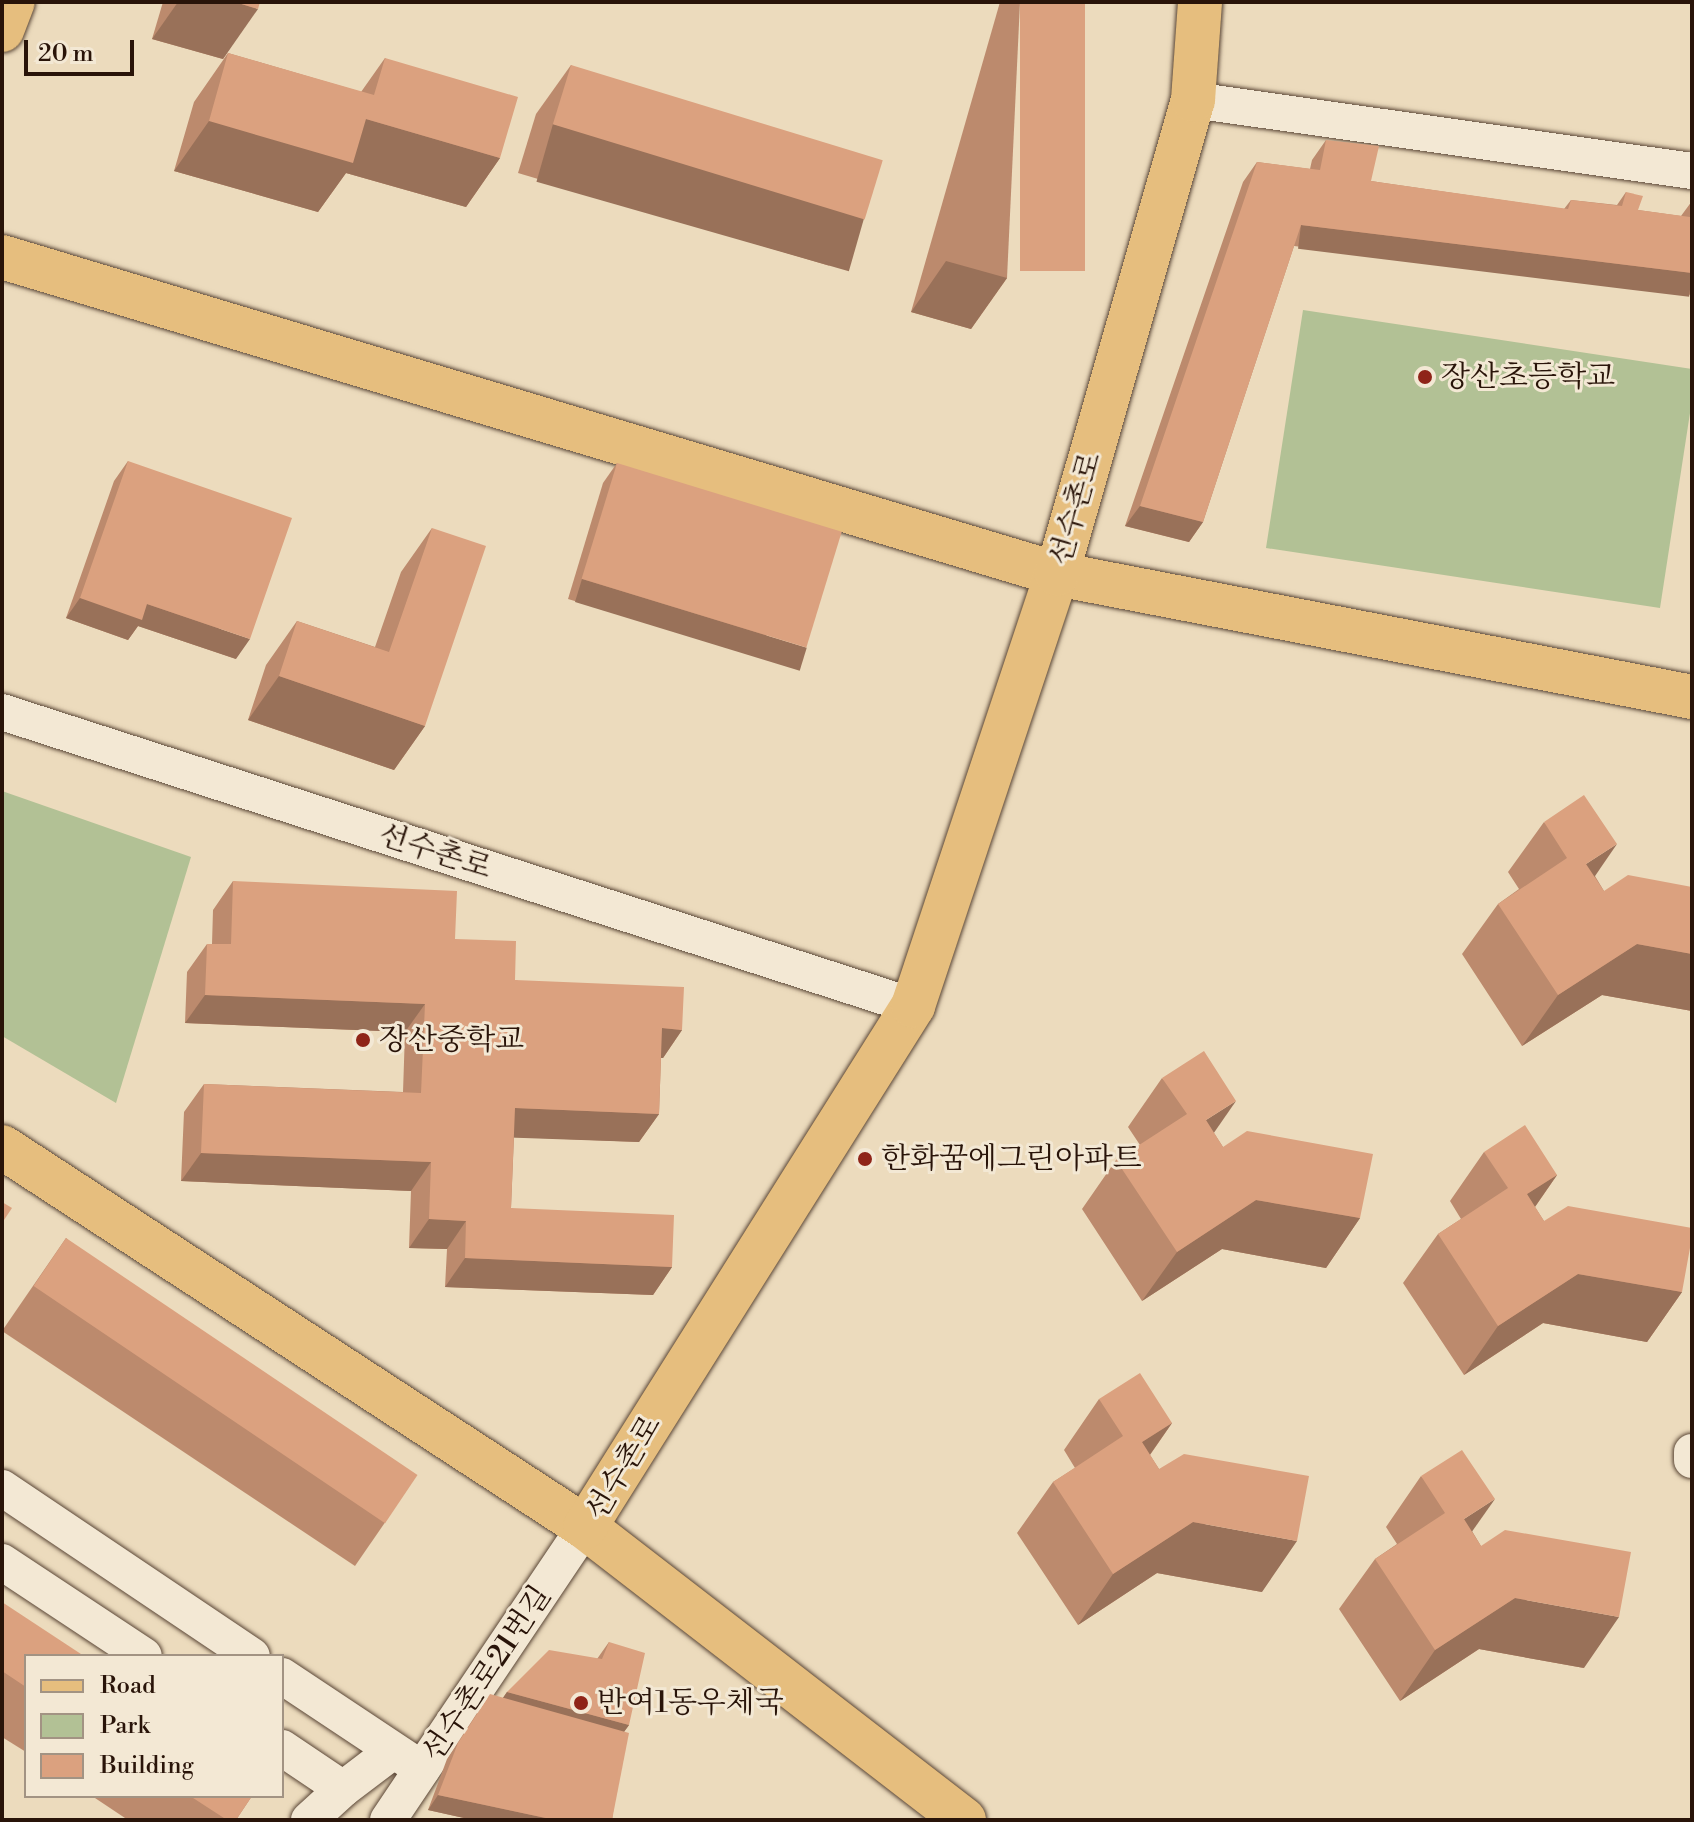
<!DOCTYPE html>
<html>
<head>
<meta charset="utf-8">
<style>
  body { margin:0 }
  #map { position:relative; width:1694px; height:1822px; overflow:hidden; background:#ecdbbd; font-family:"Libre Bodoni","Noto Serif KR",serif }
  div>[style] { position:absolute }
  .green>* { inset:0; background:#b2c195 }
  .roads { filter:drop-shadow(0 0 2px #5a4636) drop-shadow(0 0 2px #5a4636) }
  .minor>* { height:36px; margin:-18px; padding:0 18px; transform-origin:18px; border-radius:18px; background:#f3e8d4 }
  .major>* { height:44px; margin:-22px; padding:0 22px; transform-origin:22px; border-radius:22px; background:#e6be7e }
  .wall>* { inset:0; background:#bc8a6d }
  .shaded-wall>* { inset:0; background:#997159; transform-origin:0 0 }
  .building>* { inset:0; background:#dba17f; transform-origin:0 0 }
  .dots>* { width:22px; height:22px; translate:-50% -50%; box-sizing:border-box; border:4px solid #f3e8d4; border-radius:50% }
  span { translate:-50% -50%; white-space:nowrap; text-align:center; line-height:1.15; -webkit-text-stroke:6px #f3e8d4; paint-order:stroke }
  .poi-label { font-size:30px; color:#291409 }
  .left { translate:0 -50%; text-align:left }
  .street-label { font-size:30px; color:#291409 }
  .frame { position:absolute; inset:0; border:4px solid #291409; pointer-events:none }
  .legend { position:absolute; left:24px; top:1654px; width:260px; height:144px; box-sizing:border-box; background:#f3e8d4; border:2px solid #a29383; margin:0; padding:10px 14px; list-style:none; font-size:24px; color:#291409 }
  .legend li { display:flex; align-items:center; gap:16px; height:40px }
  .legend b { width:40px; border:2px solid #a29383 }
  .scale { position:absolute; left:24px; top:40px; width:110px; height:36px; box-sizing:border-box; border:4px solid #291409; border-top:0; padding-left:10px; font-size:24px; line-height:28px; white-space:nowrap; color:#291409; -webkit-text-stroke:6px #f3e8d4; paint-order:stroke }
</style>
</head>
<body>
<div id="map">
  <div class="green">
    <div style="clip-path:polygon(1303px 310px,1692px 369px,1692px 400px,1660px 608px,1266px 548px)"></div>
    <div style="clip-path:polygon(2px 791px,191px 857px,116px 1103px,2px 1036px)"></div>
  </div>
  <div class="roads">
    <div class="minor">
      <div style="left:1193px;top:100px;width:504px;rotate:8.1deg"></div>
      <div style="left:2px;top:712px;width:957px;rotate:17.89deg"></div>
      <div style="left:1692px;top:1452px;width:8px;rotate:90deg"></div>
      <div style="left:2px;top:1488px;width:301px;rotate:33.9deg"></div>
      <div style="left:2px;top:1562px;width:170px;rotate:33.5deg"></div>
      <div style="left:282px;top:1676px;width:168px;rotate:33.6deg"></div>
      <div style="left:282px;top:1748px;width:73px;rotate:33.9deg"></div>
      <div style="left:343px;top:1789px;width:63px;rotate:-37.2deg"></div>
      <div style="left:309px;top:1820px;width:46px;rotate:-42.4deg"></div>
      <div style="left:388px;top:1820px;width:353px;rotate:-56.1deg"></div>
    </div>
    <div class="major">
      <div style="left:2px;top:30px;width:30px;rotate:-69deg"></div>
      <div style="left:2px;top:257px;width:1102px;rotate:16.72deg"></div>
      <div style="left:1057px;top:574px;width:647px;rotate:10.96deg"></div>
      <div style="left:2px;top:1147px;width:696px;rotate:33.1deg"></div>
      <div style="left:585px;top:1527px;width:479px;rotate:37.7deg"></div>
      <div style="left:585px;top:1527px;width:616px;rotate:-57.81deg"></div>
      <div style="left:913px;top:1006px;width:455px;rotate:-71.6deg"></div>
      <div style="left:1057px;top:574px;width:493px;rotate:-74deg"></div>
      <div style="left:1193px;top:100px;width:98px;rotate:-85.9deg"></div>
    </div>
  </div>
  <div class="wall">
    <div style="clip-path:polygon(163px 2px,260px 2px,223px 59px,152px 39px)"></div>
    <div style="clip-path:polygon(1000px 2px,1020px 2px,1007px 278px,971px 329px,911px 312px)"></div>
    <div style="clip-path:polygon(228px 53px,361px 92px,385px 58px,500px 158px,466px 207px,346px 173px,318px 212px,174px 171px,194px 102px)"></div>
    <div style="clip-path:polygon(571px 65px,830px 266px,518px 173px,536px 114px)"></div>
    <div style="clip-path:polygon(1326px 140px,1371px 181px,1564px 209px,1571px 200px,1617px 205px,1626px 192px,1638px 210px,1681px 216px,1692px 201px,1692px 295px,1294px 246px,1203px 522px,1189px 542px,1125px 526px,1243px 182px,1257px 162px,1310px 169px,1312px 160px)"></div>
    <div style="clip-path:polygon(128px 461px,236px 659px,138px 626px,128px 640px,66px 618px,114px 481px)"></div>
    <div style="clip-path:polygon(617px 463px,793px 666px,568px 599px,603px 483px)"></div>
    <div style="clip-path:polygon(432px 528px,425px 726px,394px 770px,248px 720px,266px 665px,297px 621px,375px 647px,401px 572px)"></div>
    <div style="clip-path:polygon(1544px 822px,1595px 876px,1604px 891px,1692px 887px,1692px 1011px,1602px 995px,1522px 1046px,1462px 954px,1498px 904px,1519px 889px,1508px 872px)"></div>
    <div style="clip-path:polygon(233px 881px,455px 939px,515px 980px,682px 1030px,663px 1058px,661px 1058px,659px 1114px,639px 1142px,514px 1137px,511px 1208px,672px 1267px,653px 1295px,445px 1287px,447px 1249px,409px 1248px,411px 1191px,181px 1181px,184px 1112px,204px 1084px,403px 1092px,405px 1032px,185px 1023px,187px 972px,207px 944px,212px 944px,213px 910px)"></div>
    <div style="clip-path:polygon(1162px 1078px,1214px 1133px,1223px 1147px,1360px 1218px,1326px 1268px,1222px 1249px,1142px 1301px,1082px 1209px,1116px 1160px,1140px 1145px,1128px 1127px)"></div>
    <div style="clip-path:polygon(1484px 1152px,1557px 1175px,1535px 1207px,1544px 1221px,1682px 1292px,1647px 1342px,1543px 1323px,1464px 1375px,1403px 1283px,1438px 1234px,1461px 1219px,1450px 1201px)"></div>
    <div style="clip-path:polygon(66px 1238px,386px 1521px,355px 1566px,2px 1331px)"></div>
    <div style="clip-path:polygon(1099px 1399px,1172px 1423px,1150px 1455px,1159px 1469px,1262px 1592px,1157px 1573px,1078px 1625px,1017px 1533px,1053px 1482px,1075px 1468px,1064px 1450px)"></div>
    <div style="clip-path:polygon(1421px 1476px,1472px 1531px,1481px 1546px,1584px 1668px,1479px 1649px,1400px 1701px,1339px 1609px,1375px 1559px,1397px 1544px,1386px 1527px)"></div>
    <div style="clip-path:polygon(2px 1602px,26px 1656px,26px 1752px,2px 1737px)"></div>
    <div style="clip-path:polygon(609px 1642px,629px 1725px,624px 1732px,612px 1820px,473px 1820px,428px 1810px,447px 1759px,479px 1710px,503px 1698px,507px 1692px,597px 1659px)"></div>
    <div style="clip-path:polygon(92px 1796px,252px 1796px,236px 1820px,128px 1820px)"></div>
  </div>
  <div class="shaded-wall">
    <div style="clip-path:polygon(178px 2px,235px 2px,258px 9px,223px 59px,152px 39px)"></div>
    <div style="clip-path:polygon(366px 119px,500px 158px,466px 207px,346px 173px,318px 212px,174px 171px,209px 121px)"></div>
    <div style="left:553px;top:124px;width:325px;height:60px;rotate:16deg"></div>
    <div style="left:1301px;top:225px;width:394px;height:24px;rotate:7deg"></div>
    <div style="clip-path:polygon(946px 261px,1007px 278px,971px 329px,911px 312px)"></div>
    <div style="clip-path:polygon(1140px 506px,1203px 522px,1189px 542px,1125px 526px)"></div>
    <div style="left:582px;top:579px;width:235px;height:24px;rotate:17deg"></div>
    <div style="clip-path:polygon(80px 598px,147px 604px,250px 639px,236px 659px,138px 626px,128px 640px,66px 618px)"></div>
    <div style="clip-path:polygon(279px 676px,425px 726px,394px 770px,248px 720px)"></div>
    <div style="clip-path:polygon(1617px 844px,1582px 895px,1586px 864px)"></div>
    <div style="clip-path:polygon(1637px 944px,1692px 954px,1692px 1011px,1602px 995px,1522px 1046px,1558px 995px)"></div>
    <div style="clip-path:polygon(205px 995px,425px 1004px,405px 1032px,185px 1023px)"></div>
    <div style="clip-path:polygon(662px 1028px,682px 1030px,663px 1058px,643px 1057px)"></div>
    <div style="clip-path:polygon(1236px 1101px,1202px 1150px,1206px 1120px)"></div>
    <div style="clip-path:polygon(515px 1108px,659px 1114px,639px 1142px,495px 1137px)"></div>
    <div style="clip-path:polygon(201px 1153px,431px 1162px,411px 1191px,181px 1181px)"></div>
    <div style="clip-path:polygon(1557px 1175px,1523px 1224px,1527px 1194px)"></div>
    <div style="clip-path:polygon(1256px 1200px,1360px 1218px,1326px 1268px,1222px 1249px,1142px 1301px,1177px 1252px)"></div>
    <div style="clip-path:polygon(429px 1219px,466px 1221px,447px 1249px,409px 1248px)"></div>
    <div style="clip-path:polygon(465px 1258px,672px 1267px,653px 1295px,445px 1287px)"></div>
    <div style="clip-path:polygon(1578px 1274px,1682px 1292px,1647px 1342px,1543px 1323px,1464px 1375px,1498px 1326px)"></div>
    <div style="clip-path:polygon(1172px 1423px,1137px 1473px,1142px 1442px)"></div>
    <div style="clip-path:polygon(1495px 1499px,1459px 1550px,1464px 1519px)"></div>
    <div style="clip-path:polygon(1193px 1522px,1297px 1541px,1262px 1592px,1157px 1573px,1078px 1625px,1113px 1574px)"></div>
    <div style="clip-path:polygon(1515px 1598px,1619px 1617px,1584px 1668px,1479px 1649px,1400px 1701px,1435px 1650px)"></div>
    <div style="clip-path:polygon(507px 1692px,629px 1725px,618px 1740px,496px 1708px)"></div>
    <div style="clip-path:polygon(438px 1795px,555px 1820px,473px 1820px,428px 1810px)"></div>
  </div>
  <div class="building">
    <div style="clip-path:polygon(235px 2px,260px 2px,258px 9px)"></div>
    <div style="left:1020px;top:2px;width:65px;height:269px"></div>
    <div style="clip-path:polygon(228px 53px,374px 95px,385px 58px,518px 97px,500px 158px,366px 119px,353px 163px,209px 121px)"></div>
    <div style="left:571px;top:65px;width:326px;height:62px;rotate:17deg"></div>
    <div style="clip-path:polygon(1326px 140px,1379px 146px,1371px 181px,1568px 209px,1571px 200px,1622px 206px,1626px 192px,1643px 196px,1638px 210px,1690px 217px,1692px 209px,1692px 273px,1301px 225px,1203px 522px,1140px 506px,1257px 162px,1320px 170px)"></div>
    <div style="clip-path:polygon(128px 461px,292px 518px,250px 639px,147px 604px,142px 620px,80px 598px)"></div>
    <div style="left:617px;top:463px;width:235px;height:121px;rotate:17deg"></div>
    <div style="clip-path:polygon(432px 528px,486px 546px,425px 726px,279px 676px,297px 621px,389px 652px)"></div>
    <div style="clip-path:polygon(1584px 795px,1617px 844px,1586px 864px,1604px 891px,1628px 875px,1692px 887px,1692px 954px,1637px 944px,1558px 995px,1498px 904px,1567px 858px,1544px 822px)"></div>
    <div style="clip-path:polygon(233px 881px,457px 891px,455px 939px,516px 941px,515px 980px,684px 987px,682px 1030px,662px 1028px,659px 1114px,515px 1108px,511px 1208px,674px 1215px,672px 1267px,465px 1258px,466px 1221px,429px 1219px,431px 1162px,201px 1153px,204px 1084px,421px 1093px,425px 1004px,205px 995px,207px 944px,231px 944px)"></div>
    <div style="clip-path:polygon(1204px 1051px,1236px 1101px,1206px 1120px,1223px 1147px,1247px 1131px,1373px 1154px,1360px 1218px,1256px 1200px,1177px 1252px,1116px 1160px,1187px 1114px,1162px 1078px)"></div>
    <div style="clip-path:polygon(1525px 1125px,1557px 1175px,1527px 1194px,1544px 1221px,1568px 1206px,1692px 1228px,1692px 1237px,1682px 1292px,1578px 1274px,1498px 1326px,1438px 1234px,1508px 1188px,1484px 1152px)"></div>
    <div style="clip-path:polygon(2px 1202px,12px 1208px,2px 1223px)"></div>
    <div style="left:66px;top:1238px;width:424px;height:58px;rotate:34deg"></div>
    <div style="clip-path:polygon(1140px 1373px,1172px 1423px,1142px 1442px,1159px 1469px,1184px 1454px,1309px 1476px,1297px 1541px,1193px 1522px,1113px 1574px,1053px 1482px,1123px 1436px,1099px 1399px)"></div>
    <div style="clip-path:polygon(1462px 1450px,1495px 1499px,1464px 1519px,1481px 1546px,1505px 1530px,1631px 1552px,1619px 1617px,1515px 1598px,1435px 1650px,1375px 1559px,1445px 1513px,1421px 1476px)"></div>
    <div style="clip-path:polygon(2px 1602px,84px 1656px,26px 1656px,26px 1687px,2px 1671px)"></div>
    <div style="clip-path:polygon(609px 1642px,645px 1653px,629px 1725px,507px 1692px,549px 1650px,602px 1659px)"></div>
    <div style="clip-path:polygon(490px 1694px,629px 1733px,612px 1820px,555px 1820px,438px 1795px,458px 1743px)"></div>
    <div style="clip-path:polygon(190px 1796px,252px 1796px,236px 1820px,227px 1820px)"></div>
  </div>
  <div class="dots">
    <div style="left:1425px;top:377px;background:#8f2418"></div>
    <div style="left:363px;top:1040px;background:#8f2418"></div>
    <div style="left:865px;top:1159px;background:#8f2418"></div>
    <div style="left:581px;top:1703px;background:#8f2418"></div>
  </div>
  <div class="poi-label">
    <span class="left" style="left:1441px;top:377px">장산초등학교</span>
    <span class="left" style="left:379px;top:1040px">장산중학교</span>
    <span class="left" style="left:881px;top:1159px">한화꿈에그린아파트</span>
    <span class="left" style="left:597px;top:1703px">반여1동우체국</span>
  </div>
  <div class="street-label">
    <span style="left:1076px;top:509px;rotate:-74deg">선수촌로</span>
    <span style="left:435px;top:852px;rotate:18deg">선수촌로</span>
    <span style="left:624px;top:1468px;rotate:-59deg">선수촌로</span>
    <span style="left:487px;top:1674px;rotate:-56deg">선수촌로21번길</span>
  </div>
  <div class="frame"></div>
  <ul class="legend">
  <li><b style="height:10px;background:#e6be7e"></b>Road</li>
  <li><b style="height:22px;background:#b2c195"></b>Park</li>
  <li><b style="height:22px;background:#dba17f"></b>Building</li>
  </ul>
  <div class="scale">20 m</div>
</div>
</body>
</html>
